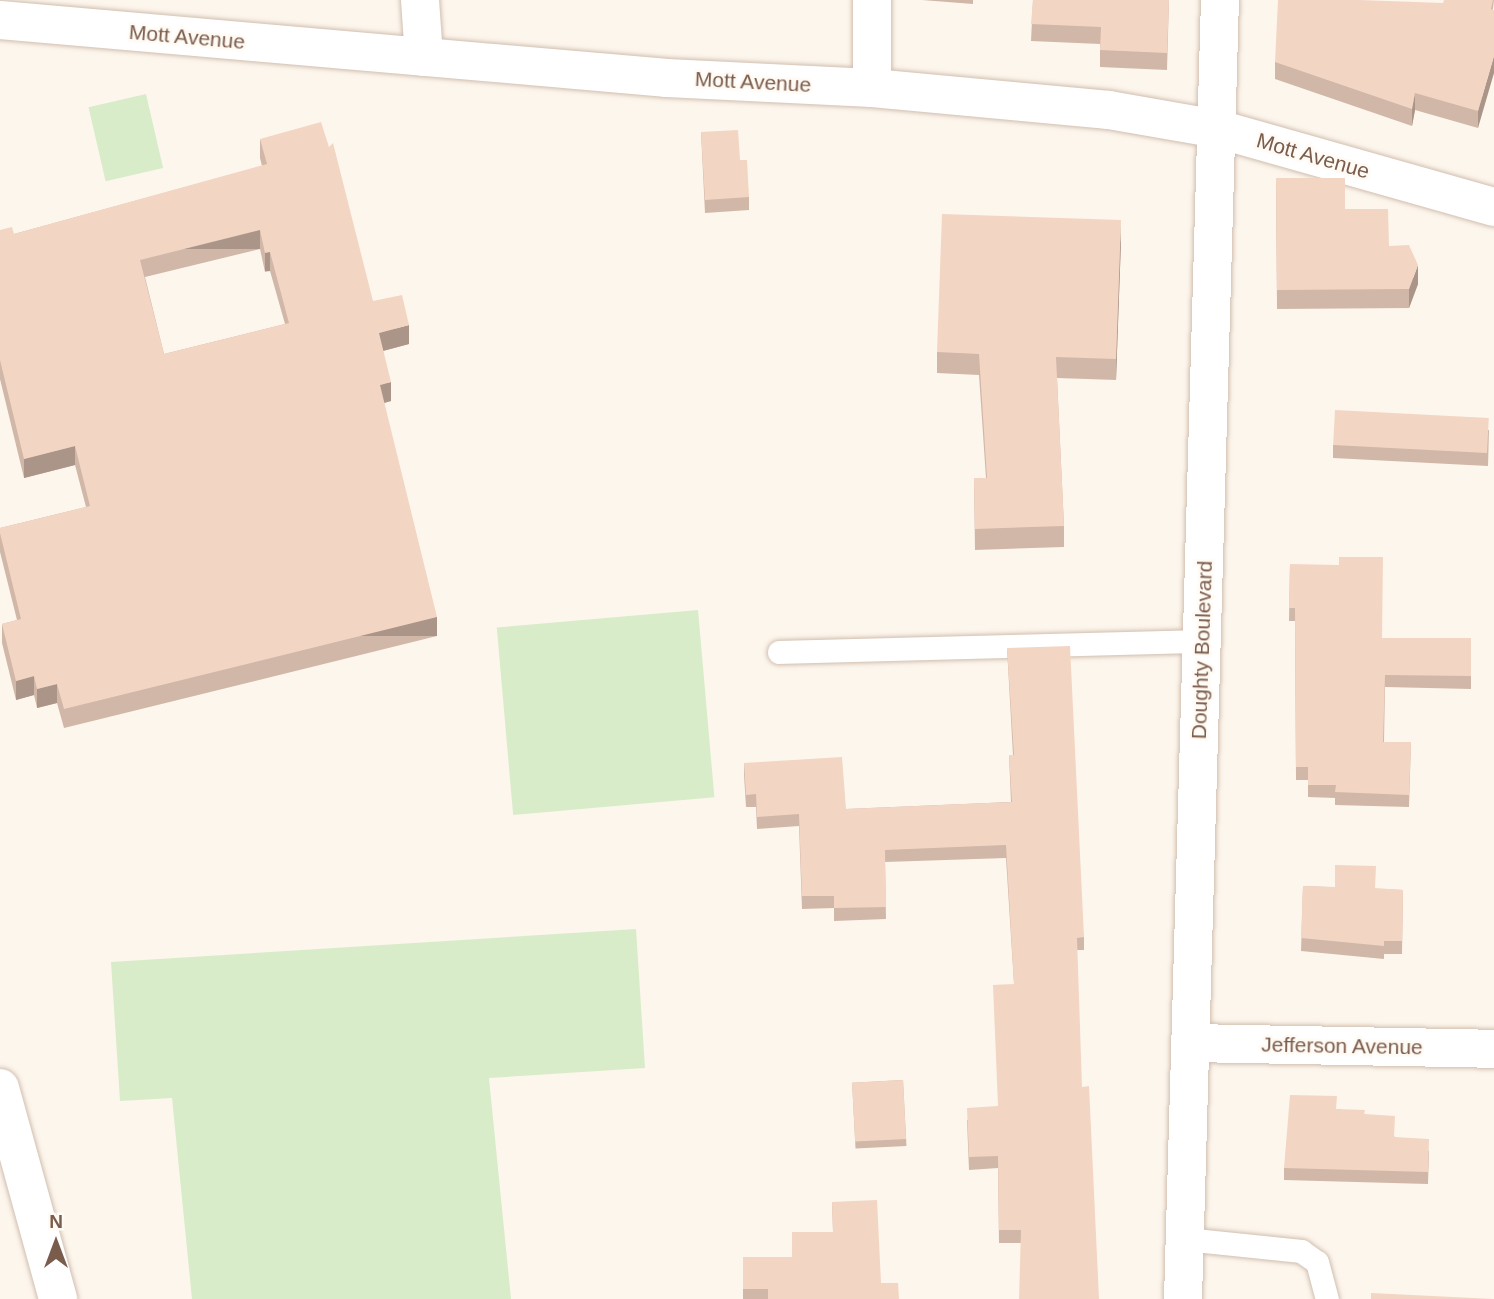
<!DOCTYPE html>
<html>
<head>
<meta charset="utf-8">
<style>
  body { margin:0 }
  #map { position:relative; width:1494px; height:1299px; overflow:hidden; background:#fdf6ec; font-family:Helvetica,sans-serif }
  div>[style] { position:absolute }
  .green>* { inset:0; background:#d8ecc9; transform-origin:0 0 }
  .roads { filter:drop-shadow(0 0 2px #d1beb0) drop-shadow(0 0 2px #d1beb0) }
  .lane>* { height:23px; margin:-11.5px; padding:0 11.5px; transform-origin:11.5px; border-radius:11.5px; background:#fff }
  .street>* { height:38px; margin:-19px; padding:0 19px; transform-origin:19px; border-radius:19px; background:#fff }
  .secondary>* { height:38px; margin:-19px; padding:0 19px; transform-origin:19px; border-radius:19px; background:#fff }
  .wall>* { inset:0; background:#d1b7a8; transform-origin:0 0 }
  .shaded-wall>* { inset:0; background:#aa9588; transform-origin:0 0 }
  .building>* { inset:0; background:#f3d5c3; transform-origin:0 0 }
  span { translate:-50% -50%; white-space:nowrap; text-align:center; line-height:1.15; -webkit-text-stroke:5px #fffaf3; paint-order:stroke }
  .street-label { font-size:21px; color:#7a5c4d }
  .north { position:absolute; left:21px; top:1208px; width:70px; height:70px; -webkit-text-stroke:5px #fffaf3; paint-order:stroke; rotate:0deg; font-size:19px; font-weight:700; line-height:28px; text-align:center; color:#7a5c4d }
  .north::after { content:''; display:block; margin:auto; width:24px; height:32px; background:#7a5c4d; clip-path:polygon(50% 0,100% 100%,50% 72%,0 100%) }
</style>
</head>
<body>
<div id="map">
  <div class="green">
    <div style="left:146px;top:94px;width:76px;height:59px;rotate:77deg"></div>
    <div style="left:698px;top:610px;width:188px;height:202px;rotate:85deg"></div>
    <div style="clip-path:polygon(636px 929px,645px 1068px,489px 1078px,511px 1299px,192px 1299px,172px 1098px,120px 1101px,111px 962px)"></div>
  </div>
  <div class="roads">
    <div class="lane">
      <div style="left:779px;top:652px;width:423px;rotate:-1.5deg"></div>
      <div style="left:1185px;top:1239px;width:117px;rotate:5.9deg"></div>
      <div style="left:1301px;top:1251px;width:19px;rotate:35deg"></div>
      <div style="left:1317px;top:1262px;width:38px;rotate:75deg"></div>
    </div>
    <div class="street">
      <div style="left:420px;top:0;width:57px;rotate:86deg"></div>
      <div style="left:872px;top:0;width:88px;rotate:90deg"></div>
      <div style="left:1191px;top:1043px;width:303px;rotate:1.1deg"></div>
      <div style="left:0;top:1088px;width:219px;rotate:74.6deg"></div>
    </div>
    <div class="secondary">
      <div style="left:0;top:20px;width:670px;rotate:4.97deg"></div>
      <div style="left:667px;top:78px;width:205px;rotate:2.8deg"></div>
      <div style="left:872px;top:88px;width:238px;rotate:5.3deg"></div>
      <div style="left:1109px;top:110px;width:111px;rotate:9.9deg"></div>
      <div style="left:1218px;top:129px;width:287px;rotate:15.8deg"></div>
      <div style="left:1183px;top:1299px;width:1300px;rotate:-88.37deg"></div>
    </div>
  </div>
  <div class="wall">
    <div style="clip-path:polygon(922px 0,973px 0,973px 4px)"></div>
    <div style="clip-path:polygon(1033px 0,1169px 0,1167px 70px,1100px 67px,1100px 44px,1031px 41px)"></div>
    <div style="clip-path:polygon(1494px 0,1478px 128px,1415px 110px,1412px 126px,1275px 79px,1275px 62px,1443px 3px)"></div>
    <div style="clip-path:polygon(701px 132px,740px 160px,749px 197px,749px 210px,705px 213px)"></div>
    <div style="clip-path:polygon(evenodd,260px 139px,373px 301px,409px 344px,383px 351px,391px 401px,384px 403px,437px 636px,64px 728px,57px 703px,37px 708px,34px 695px,16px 700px,2px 643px,2px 624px,17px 620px,0 552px,0 528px,86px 507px,75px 465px,24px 478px,0 379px,0 230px,14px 234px,262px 166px,260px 158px,260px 139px,260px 249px,265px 272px,270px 271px,285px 324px,164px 354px,145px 277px,260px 249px)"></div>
    <div style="clip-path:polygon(1276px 178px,1345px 209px,1389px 246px,1418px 284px,1409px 308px,1277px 309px)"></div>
    <div style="clip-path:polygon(1121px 241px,1116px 380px,1057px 378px,1064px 526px,1064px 547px,975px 550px,974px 478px,986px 478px,979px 375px,937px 373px,937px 352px)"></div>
    <div style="clip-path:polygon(1489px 430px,1488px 466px,1333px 458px,1333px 445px)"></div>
    <div style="clip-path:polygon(1290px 564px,1382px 638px,1471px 638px,1471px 689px,1385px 687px,1384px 742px,1411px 742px,1409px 807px,1335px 805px,1335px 798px,1308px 797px,1308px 780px,1296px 780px,1295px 621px,1289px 621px)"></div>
    <div style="clip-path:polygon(1007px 648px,1084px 937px,1084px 950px,1077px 950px,1021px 1243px,999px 1243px,998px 1168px,969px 1170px,967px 1120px,998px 1106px,1014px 984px,1006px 858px,885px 862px,886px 919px,834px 921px,834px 908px,802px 909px,799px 826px,757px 829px,756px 807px,746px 807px,744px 775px,744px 763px,846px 809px,1011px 802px,1009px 755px,1013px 755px)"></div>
    <div style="clip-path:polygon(1303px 886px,1403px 890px,1402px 954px,1384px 954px,1384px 959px,1301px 951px)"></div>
    <div style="left:903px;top:1080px;width:66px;height:51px;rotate:87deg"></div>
    <div style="clip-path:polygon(1337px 1109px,1365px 1114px,1395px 1137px,1429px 1151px,1428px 1184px,1284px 1180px,1284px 1168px)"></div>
    <div style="clip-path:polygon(832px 1202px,881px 1283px,899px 1299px,743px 1299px,743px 1257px,792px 1257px,833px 1232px)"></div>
  </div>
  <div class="shaded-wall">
    <div style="clip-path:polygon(1494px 56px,1494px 73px,1478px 128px,1478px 111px)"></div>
    <div style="clip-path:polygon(1415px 93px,1415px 110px,1412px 126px,1412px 109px)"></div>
    <div style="clip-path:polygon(1121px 220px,1121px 241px,1116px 380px,1116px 359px)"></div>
    <div style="left:260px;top:230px;width:19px;height:124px;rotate:90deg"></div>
    <div style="left:270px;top:252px;width:19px;height:5px;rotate:90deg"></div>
    <div style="clip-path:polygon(1418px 265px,1418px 284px,1409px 308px,1409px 289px)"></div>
    <div style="clip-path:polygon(409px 325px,409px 344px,379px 352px,379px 333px)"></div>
    <div style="clip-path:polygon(391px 382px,391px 401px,380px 404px,380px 385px)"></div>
    <div style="clip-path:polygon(75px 446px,75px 465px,24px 478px,24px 459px)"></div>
    <div style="left:437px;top:617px;width:19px;height:384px;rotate:90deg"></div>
    <div style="clip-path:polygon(34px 676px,34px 695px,16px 700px,16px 681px)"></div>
    <div style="clip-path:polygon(57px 684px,57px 703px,37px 708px,37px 689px)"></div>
  </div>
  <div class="building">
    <div style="clip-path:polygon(1033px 0,1169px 0,1167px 53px,1100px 50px,1101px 27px,1031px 24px)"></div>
    <div style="clip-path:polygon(1278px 0,1359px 0,1443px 3px,1444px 0,1493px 0,1491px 9px,1494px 10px,1494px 56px,1478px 111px,1415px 93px,1412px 109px,1275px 62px)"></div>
    <div style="clip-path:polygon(evenodd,321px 122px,329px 147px,333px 143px,373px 301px,402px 295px,409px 325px,379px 333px,391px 382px,380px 385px,437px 617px,64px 709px,57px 684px,37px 689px,34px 676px,16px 681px,2px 624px,21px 619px,0 533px,0 528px,90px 506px,75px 446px,24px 459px,0 360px,0 230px,12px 227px,14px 234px,267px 164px,260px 139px,321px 122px,260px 230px,265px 253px,270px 252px,289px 323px,164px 354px,140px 260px,260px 230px)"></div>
    <div style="clip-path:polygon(738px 130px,740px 160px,747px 160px,749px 197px,705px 200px,701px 132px)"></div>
    <div style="clip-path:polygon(1276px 178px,1345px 178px,1345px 209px,1388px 209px,1389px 246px,1409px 245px,1418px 265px,1409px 289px,1277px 290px)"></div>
    <div style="clip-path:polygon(942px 214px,1121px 220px,1116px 359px,1056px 357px,1064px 526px,975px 529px,974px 478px,987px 478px,979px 354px,937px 352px)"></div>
    <div style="left:1335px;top:410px;width:154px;height:35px;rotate:3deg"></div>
    <div style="clip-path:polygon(1339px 557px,1383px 557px,1382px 638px,1471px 638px,1471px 676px,1385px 675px,1383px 742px,1411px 742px,1409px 795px,1335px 792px,1336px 785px,1308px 785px,1308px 767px,1296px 767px,1295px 608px,1289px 608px,1290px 564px,1339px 565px)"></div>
    <div style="clip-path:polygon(1070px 646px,1084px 937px,1077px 938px,1082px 1087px,1089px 1086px,1099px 1299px,1019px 1299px,1021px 1230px,999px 1230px,998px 1156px,969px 1157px,967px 1108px,998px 1106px,993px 985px,1014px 984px,1006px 845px,885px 850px,886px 907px,834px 908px,834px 896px,802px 896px,799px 814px,757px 817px,756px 794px,746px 795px,744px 763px,842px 757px,846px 809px,1012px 802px,1009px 755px,1014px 755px,1007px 648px)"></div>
    <div style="clip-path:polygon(1335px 865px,1376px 866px,1375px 888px,1403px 890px,1402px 941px,1384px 941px,1384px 946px,1301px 938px,1303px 886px,1335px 887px)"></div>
    <div style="left:903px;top:1080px;width:59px;height:51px;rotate:87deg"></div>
    <div style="clip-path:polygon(1290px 1095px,1337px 1096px,1336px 1109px,1365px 1110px,1364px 1114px,1395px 1116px,1394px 1137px,1429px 1139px,1428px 1172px,1284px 1168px)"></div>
    <div style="clip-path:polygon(877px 1200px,881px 1283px,898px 1283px,899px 1299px,768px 1299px,768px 1289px,743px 1289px,743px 1257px,792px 1257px,792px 1232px,833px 1232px,832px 1202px)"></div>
    <div style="clip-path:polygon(1371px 1293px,1494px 1299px,1371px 1299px)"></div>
  </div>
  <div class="street-label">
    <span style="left:187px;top:37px;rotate:5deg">Mott Avenue</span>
    <span style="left:753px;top:82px;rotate:3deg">Mott Avenue</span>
    <span style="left:1313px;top:156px;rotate:16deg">Mott Avenue</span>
    <span style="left:1202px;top:650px;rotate:-88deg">Doughty Boulevard</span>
    <span style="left:1342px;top:1046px;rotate:1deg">Jefferson Avenue</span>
  </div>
  <div class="north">N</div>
</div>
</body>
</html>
